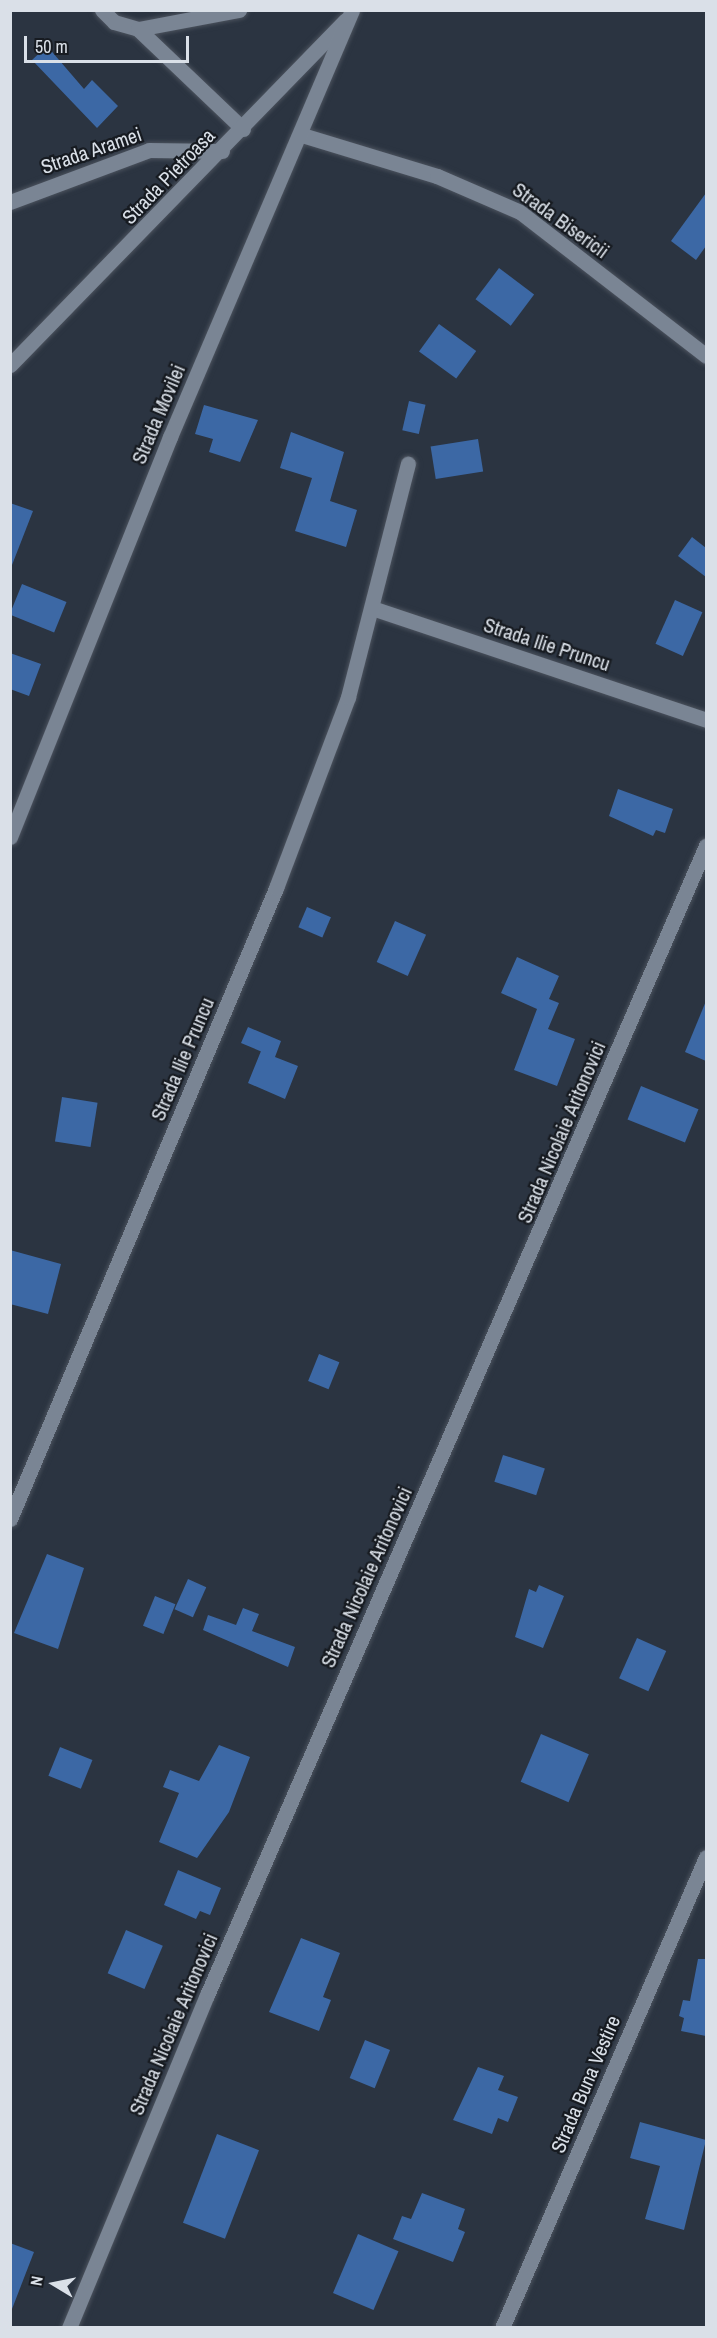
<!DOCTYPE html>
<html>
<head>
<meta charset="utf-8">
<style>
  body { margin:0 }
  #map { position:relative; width:717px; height:2338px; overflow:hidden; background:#2b3441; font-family:"Archivo Narrow",sans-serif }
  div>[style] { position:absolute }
  .building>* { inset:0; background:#3c68a5; transform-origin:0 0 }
  .roads { filter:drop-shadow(0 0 2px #4b525d) drop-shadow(0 0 2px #4b525d) }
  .minor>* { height:15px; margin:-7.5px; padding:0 7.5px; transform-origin:7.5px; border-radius:7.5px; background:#7a8594 }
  span { translate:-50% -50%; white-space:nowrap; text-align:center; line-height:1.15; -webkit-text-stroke:4.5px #171b21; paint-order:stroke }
  .street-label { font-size:20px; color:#dae0e8 }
  .frame { position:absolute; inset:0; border:12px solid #dae0e8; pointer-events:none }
  .north { position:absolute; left:24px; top:2254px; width:60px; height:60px; -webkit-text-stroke:4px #171b21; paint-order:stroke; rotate:280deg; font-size:16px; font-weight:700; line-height:24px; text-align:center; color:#dae0e8 }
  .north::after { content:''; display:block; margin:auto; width:21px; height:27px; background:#dae0e8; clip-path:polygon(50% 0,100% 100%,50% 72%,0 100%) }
  .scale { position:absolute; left:24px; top:36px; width:165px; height:27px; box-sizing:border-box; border:3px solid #dae0e8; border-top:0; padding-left:8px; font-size:18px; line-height:21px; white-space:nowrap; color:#dae0e8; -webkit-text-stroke:4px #171b21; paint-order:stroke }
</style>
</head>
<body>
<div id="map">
  <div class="building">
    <div style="clip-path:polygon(47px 46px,84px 89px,92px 80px,118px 106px,97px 128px,32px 60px)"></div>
    <div style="clip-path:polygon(706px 193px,706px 246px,696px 260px,671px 241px)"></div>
    <div style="left:499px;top:268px;width:44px;height:39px;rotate:37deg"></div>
    <div style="left:439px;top:324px;width:46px;height:34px;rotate:36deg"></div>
    <div style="left:409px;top:401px;width:17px;height:30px;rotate:13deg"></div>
    <div style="clip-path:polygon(204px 405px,258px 420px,240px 462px,209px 452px,213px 439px,195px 434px)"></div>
    <div style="clip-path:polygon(291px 432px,344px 452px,330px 501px,357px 510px,346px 547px,295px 531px,312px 478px,280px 468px)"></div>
    <div style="left:478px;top:439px;width:33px;height:48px;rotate:81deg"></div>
    <div style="clip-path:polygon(10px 503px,33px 511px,12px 565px,10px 565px)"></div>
    <div style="clip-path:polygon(692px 537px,706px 548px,706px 577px,678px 556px)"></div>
    <div style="left:22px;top:584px;width:48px;height:33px;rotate:22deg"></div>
    <div style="left:675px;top:600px;width:30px;height:48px;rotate:24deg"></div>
    <div style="clip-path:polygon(10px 653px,41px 664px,29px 696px,10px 689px)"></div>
    <div style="clip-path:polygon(618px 789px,673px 809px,665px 833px,656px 830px,653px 836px,609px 816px)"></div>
    <div style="left:307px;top:907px;width:26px;height:22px;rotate:23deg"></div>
    <div style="left:395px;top:921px;width:34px;height:45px;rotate:24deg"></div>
    <div style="clip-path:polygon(517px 957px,559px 976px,549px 999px,559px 1003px,548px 1029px,575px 1039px,557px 1086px,514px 1070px,537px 1009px,501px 993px)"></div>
    <div style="clip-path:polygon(706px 1001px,706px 1061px,685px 1052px)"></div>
    <div style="clip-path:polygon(248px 1027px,281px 1041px,275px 1057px,298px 1066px,285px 1099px,248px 1083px,261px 1051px,267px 1054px,241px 1043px)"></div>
    <div style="left:641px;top:1086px;width:62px;height:36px;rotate:22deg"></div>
    <div style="left:62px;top:1097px;width:36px;height:45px;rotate:9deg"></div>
    <div style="clip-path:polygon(10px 1250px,61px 1264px,48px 1314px,10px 1304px)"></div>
    <div style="left:319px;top:1354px;width:22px;height:29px;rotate:22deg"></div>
    <div style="left:503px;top:1455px;width:44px;height:28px;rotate:18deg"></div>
    <div style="clip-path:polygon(47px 1554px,84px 1568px,58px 1649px,14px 1633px)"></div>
    <div style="left:188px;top:1579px;width:20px;height:33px;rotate:24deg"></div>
    <div style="clip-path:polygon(539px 1585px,564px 1596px,543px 1648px,515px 1637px,529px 1589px,536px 1592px)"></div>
    <div style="left:155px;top:1596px;width:22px;height:32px;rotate:22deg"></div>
    <div style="clip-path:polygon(243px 1608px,259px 1614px,252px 1631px,295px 1647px,288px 1667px,203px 1630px,208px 1615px,236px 1625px)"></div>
    <div style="left:637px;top:1638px;width:32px;height:44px;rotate:24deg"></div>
    <div style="left:541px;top:1734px;width:52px;height:52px;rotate:23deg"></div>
    <div style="clip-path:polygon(219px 1745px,250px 1757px,229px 1812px,197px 1858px,159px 1842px,179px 1793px,163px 1787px,170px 1770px,199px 1781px)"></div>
    <div style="left:60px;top:1747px;width:35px;height:31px;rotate:22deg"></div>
    <div style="clip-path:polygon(178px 1870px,221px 1888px,210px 1915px,200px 1911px,196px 1919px,164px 1905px)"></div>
    <div style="left:126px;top:1930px;width:40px;height:47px;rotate:23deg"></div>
    <div style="clip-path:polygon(301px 1938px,340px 1953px,323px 1997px,331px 2000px,319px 2031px,269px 2012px)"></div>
    <div style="clip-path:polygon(698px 1959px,706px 1959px,706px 2036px,681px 2031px,684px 2018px,679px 2016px,683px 2000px,690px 2001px)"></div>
    <div style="left:365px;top:2040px;width:27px;height:41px;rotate:22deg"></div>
    <div style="clip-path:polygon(478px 2067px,504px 2076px,498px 2090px,518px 2097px,508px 2122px,498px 2118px,492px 2134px,453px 2120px)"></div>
    <div style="clip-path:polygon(640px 2122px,706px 2140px,684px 2230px,645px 2219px,660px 2166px,630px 2158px)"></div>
    <div style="left:217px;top:2134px;width:45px;height:95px;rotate:21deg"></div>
    <div style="clip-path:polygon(422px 2193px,465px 2209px,458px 2229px,465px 2232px,453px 2262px,393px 2239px,402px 2216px,411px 2219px)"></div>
    <div style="left:358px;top:2234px;width:44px;height:64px;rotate:23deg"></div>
    <div style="clip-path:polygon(10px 2243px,34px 2252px,12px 2309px,10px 2308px)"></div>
  </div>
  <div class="roads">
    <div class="minor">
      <div style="left:102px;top:10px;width:17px;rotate:45deg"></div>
      <div style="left:114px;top:22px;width:25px;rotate:16deg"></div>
      <div style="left:138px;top:29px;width:103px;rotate:-10.7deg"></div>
      <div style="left:138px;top:29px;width:145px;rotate:43.6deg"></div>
      <div style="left:302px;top:135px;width:141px;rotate:16.9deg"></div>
      <div style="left:437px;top:176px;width:90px;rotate:23.4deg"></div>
      <div style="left:520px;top:212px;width:235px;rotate:37.7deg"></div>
      <div style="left:10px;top:202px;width:148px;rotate:-20.5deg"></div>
      <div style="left:149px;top:150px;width:73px;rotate:0.8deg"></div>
      <div style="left:10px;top:365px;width:481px;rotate:-45.8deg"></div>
      <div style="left:375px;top:609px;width:349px;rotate:18.5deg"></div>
      <div style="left:10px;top:837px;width:431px;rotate:-68.2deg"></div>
      <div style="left:170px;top:437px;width:464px;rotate:-66.9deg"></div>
      <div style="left:10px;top:1519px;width:685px;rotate:-67.14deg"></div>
      <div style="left:276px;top:888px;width:204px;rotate:-69.3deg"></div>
      <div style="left:348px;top:697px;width:241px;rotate:-75.6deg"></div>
      <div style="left:69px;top:2328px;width:360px;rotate:-67.5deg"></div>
      <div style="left:207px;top:1995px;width:1253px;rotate:-66.53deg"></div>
      <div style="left:502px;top:2328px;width:513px;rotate:-66.58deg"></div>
    </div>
  </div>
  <div class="street-label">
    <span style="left:91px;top:150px;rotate:-19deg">Strada Aramei</span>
    <span style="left:168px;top:176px;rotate:-46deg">Strada Pietroasa</span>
    <span style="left:561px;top:220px;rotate:36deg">Strada Bisericii</span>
    <span style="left:158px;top:414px;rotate:-67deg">Strada Movilei</span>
    <span style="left:547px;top:644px;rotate:18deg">Strada Ilie Pruncu</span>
    <span style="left:182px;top:1059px;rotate:-67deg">Strada Ilie Pruncu</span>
    <span style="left:561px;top:1132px;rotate:-67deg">Strada Nicolaie Aritonovici</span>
    <span style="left:366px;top:1577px;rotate:-66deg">Strada Nicolaie Aritonovici</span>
    <span style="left:173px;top:2024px;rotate:-67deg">Strada Nicolaie Aritonovici</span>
    <span style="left:585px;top:2084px;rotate:-67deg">Strada Buna Vestire</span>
  </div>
  <div class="frame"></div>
  <div class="north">N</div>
  <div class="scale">50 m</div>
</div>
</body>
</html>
